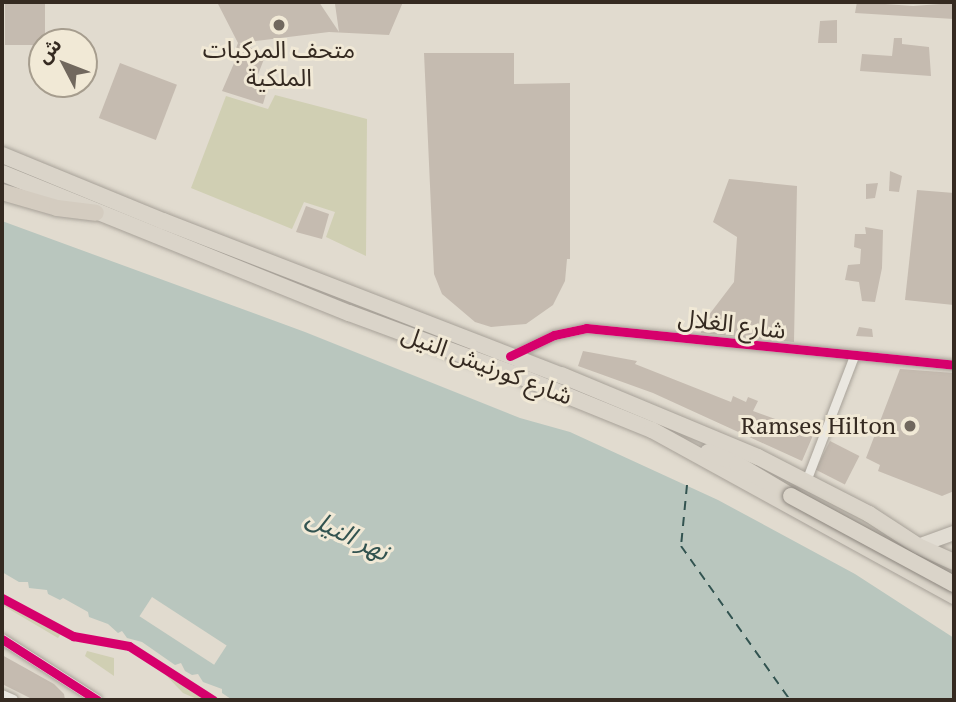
<!DOCTYPE html>
<html>
<head>
<meta charset="utf-8">
<style>
  body { margin:0 }
  #map { position:relative; width:956px; height:702px; overflow:hidden; background:#e1dbcf; font-family:"PT Serif","Noto Sans Arabic",serif }
  div>[style] { position:absolute }
  .green>* { inset:0; background:#d0cfb3 }
  .water>* { inset:0; background:#b9c6be }
  .pier>* { inset:0; background:#e1dbcf; transform-origin:0 0 }
  .ferry>* { height:2px; margin-top:-1px; transform-origin:0; background:repeating-linear-gradient(90deg,#325350 0 9px,transparent 0 16px) }
  .building>* { inset:0; background:#c5bbb0; transform-origin:0 0 }
  .roads { filter:drop-shadow(0 0 2px #a7a198) drop-shadow(0 0 2px #a7a198) }
  .minor>* { height:9px; margin:-4.5px; padding:0 4.5px; transform-origin:4.5px; border-radius:4.5px; background:#eae7e0 }
  .tertiary>* { height:10px; margin:-5px; padding:0 5px; transform-origin:5px; border-radius:5px; background:#eae7e0 }
  .primary>* { height:14px; margin:-7px; padding:0 7px; transform-origin:7px; border-radius:7px; background:#e1dcd2 }
  .trunk>* { height:16px; margin:-8px; padding:0 8px; transform-origin:8px; border-radius:8px; background:#dad4c9 }
  .motorway>* { height:16px; margin:-8px; padding:0 8px; transform-origin:8px; border-radius:8px; background:#d4ccc0 }
  .bridges { filter:drop-shadow(0 0 2px #8c867e) drop-shadow(0 0 2px #8c867e) }
  .trunk-bridge>* { height:16px; margin:-8px; padding:0 8px; transform-origin:8px; border-radius:8px; background:#dad4c9 }
  .cycleway>* { height:9px; margin:-4.5px; padding:0 4.5px; transform-origin:4.5px; border-radius:4.5px; background:#d6006c }
  .dots>* { width:19px; height:19px; translate:-50% -50%; box-sizing:border-box; border:4px solid #f1e9d6; border-radius:50% }
  span { translate:-50% -50%; white-space:nowrap; text-align:center; line-height:1.15; -webkit-text-stroke:6px #f1e9d6; paint-order:stroke }
  .poi-label { font-size:24px; color:#352a21 }
  .right { translate:-100% -50%; text-align:right }
  .street-label { font-size:24px; color:#352a21 }
  .water-label { font-size:26px; color:#325350; font-style:italic }
  .frame { position:absolute; inset:0; border:4px solid #352a21; pointer-events:none }
  .north { position:absolute; left:28px; top:28px; width:70px; height:70px; box-sizing:border-box; background:#f1e9d6; border:2px solid #a69d8e; border-radius:50%; rotate:312deg; font-size:19px; font-weight:700; line-height:28px; text-align:center; color:#352a21 }
  .north::after { content:''; display:block; margin:auto; width:24px; height:32px; background:#71685e; clip-path:polygon(50% 0,100% 100%,50% 72%,0 100%) }
</style>
</head>
<body>
<div id="map">
  <div class="green">
    <div style="clip-path:polygon(275px 95px,367px 119px,366px 256px,326px 237px,335px 212px,304px 202px,292px 229px,191px 188px,226px 96px,268px 109px)"></div>
    <div style="clip-path:polygon(2px 599px,31px 613px,62px 632px,58px 638px,2px 605px)"></div>
    <div style="clip-path:polygon(87px 651px,114px 658px,114px 676px,85px 656px)"></div>
    <div style="clip-path:polygon(159px 668px,211px 700px,199px 700px,183px 693px)"></div>
  </div>
  <div class="water">
    <div style="clip-path:polygon(2px 221px,305px 332px,520px 418px,570px 432px,718px 500px,855px 574px,954px 638px,954px 700px,231px 699px,222px 693px,222px 689px,203px 682px,198px 674px,192px 675px,185px 671px,181px 663px,175px 665px,142px 642px,127px 638px,122px 631px,118px 633px,108px 624px,89px 617px,88px 612px,63px 598px,60px 600px,48px 594px,47px 590px,29px 588px,28px 582px,19px 582px,2px 572px)"></div>
  </div>
  <div class="pier">
    <div style="left:152px;top:597px;width:89px;height:23px;rotate:33deg"></div>
  </div>
  <div class="ferry">
    <div style="left:687px;top:485px;width:61px;rotate:95.6deg"></div>
    <div style="left:681px;top:546px;width:189px;rotate:54.7deg"></div>
  </div>
  <div class="building">
    <div style="left:5px;top:2px;width:40px;height:43px"></div>
    <div style="clip-path:polygon(217px 2px,319px 2px,339px 32px,335px 4px,403px 2px,389px 35px,329px 32px,239px 43px,266px 54px,255px 82px,268px 87px,263px 104px,222px 91px,235px 61px,232px 59px,238px 43px)"></div>
    <div style="clip-path:polygon(857px 2px,913px 6px,954px 3px,954px 19px,855px 13px)"></div>
    <div style="clip-path:polygon(837px 20px,837px 43px,818px 43px,820px 21px)"></div>
    <div style="clip-path:polygon(894px 38px,902px 38px,902px 44px,929px 47px,931px 76px,860px 71px,862px 54px,892px 56px)"></div>
    <div style="clip-path:polygon(424px 53px,514px 53px,514px 84px,570px 83px,570px 259px,567px 259px,565px 281px,553px 305px,526px 324px,491px 327px,475px 322px,442px 294px,434px 274px)"></div>
    <div style="left:120px;top:63px;width:61px;height:59px;rotate:21deg"></div>
    <div style="clip-path:polygon(890px 171px,902px 176px,899px 192px,889px 191px)"></div>
    <div style="clip-path:polygon(729px 179px,797px 186px,794px 342px,701px 333px,702px 324px,734px 282px,737px 237px,713px 222px)"></div>
    <div style="clip-path:polygon(878px 183px,875px 198px,866px 199px,866px 184px)"></div>
    <div style="clip-path:polygon(917px 190px,954px 193px,954px 305px,905px 300px)"></div>
    <div style="clip-path:polygon(306px 206px,329px 214px,322px 239px,296px 232px)"></div>
    <div style="clip-path:polygon(865px 227px,883px 230px,882px 268px,875px 302px,862px 301px,859px 282px,845px 280px,848px 265px,860px 264px,861px 249px,854px 247px,855px 234px,866px 234px)"></div>
    <div style="clip-path:polygon(859px 327px,872px 329px,873px 337px,856px 336px)"></div>
    <div style="clip-path:polygon(583px 351px,637px 361px,635px 364px,731px 402px,733px 396px,746px 402px,748px 397px,758px 401px,753px 411px,814px 433px,802px 461px,653px 393px,578px 366px)"></div>
    <div style="clip-path:polygon(900px 369px,954px 373px,954px 491px,942px 496px,878px 471px,880px 465px,866px 458px)"></div>
    <div style="left:830px;top:441px;width:33px;height:32px;rotate:27deg"></div>
    <div style="clip-path:polygon(2px 655px,54px 684px,64px 694px,65px 700px,34px 700px,2px 684px)"></div>
  </div>
  <div class="roads">
    <div class="minor">
      <div style="left:510px;top:356px;width:49px;rotate:-25.5deg"></div>
      <div style="left:554px;top:335px;width:33px;rotate:-12deg"></div>
      <div style="left:586px;top:328px;width:370px;rotate:5.7deg"></div>
      <div style="left:806px;top:481px;width:134px;rotate:-69deg"></div>
    </div>
    <div class="tertiary">
      <div style="left:2px;top:639px;width:113px;rotate:32.7deg"></div>
      <div style="left:2px;top:695px;width:12px;rotate:24deg"></div>
    </div>
    <div class="primary">
      <div style="left:918px;top:546px;width:38px;rotate:-20deg"></div>
    </div>
    <div class="trunk">
      <div style="left:2px;top:155px;width:174px;rotate:22.3deg"></div>
      <div style="left:163px;top:221px;width:427px;rotate:21.2deg"></div>
      <div style="left:561px;top:375px;width:213px;rotate:22.6deg"></div>
      <div style="left:758px;top:457px;width:125px;rotate:27.2deg"></div>
      <div style="left:869px;top:514px;width:59px;rotate:33.1deg"></div>
      <div style="left:918px;top:546px;width:39px;rotate:24deg"></div>
      <div style="left:2px;top:173px;width:374px;rotate:22deg"></div>
      <div style="left:349px;top:313px;width:176px;rotate:20.3deg"></div>
      <div style="left:514px;top:374px;width:149px;rotate:22.1deg"></div>
      <div style="left:652px;top:430px;width:345px;rotate:28.8deg"></div>
      <div style="left:708px;top:452px;width:31px;rotate:22deg"></div>
      <div style="left:737px;top:464px;width:63px;rotate:30.7deg"></div>
    </div>
    <div class="motorway">
      <div style="left:2px;top:192px;width:57px;rotate:16.2deg"></div>
      <div style="left:57px;top:208px;width:39px;rotate:7deg"></div>
    </div>
  </div>
  <div class="bridges">
    <div class="trunk-bridge">
      <div style="left:791px;top:496px;width:185px;rotate:28.4deg"></div>
    </div>
  </div>
  <div class="cycleway">
    <div style="left:510px;top:356px;width:49px;rotate:-25.5deg"></div>
    <div style="left:554px;top:335px;width:33px;rotate:-12deg"></div>
    <div style="left:586px;top:328px;width:370px;rotate:5.7deg"></div>
    <div style="left:2px;top:598px;width:81px;rotate:28.2deg"></div>
    <div style="left:73px;top:636px;width:57px;rotate:10.1deg"></div>
    <div style="left:129px;top:646px;width:100px;rotate:32.7deg"></div>
    <div style="left:2px;top:639px;width:113px;rotate:32.7deg"></div>
  </div>
  <div class="dots">
    <div style="left:279px;top:25px;background:#71685e"></div>
    <div style="left:910px;top:426px;background:#71685e"></div>
  </div>
  <div class="poi-label">
    <span style="left:279px;top:64px">متحف المركبات<br>الملكية</span>
    <span class="right" style="left:896px;top:426px">Ramses Hilton</span>
  </div>
  <div class="street-label">
    <span style="left:732px;top:324px;rotate:7deg">شارع الغلال</span>
    <span style="left:487px;top:365px;rotate:21deg">شارع كورنيش النيل</span>
  </div>
  <div class="water-label">
    <span style="left:348px;top:534px;rotate:26deg">نهر النيل</span>
  </div>
  <div class="frame"></div>
  <div class="north">ش</div>
</div>
</body>
</html>
